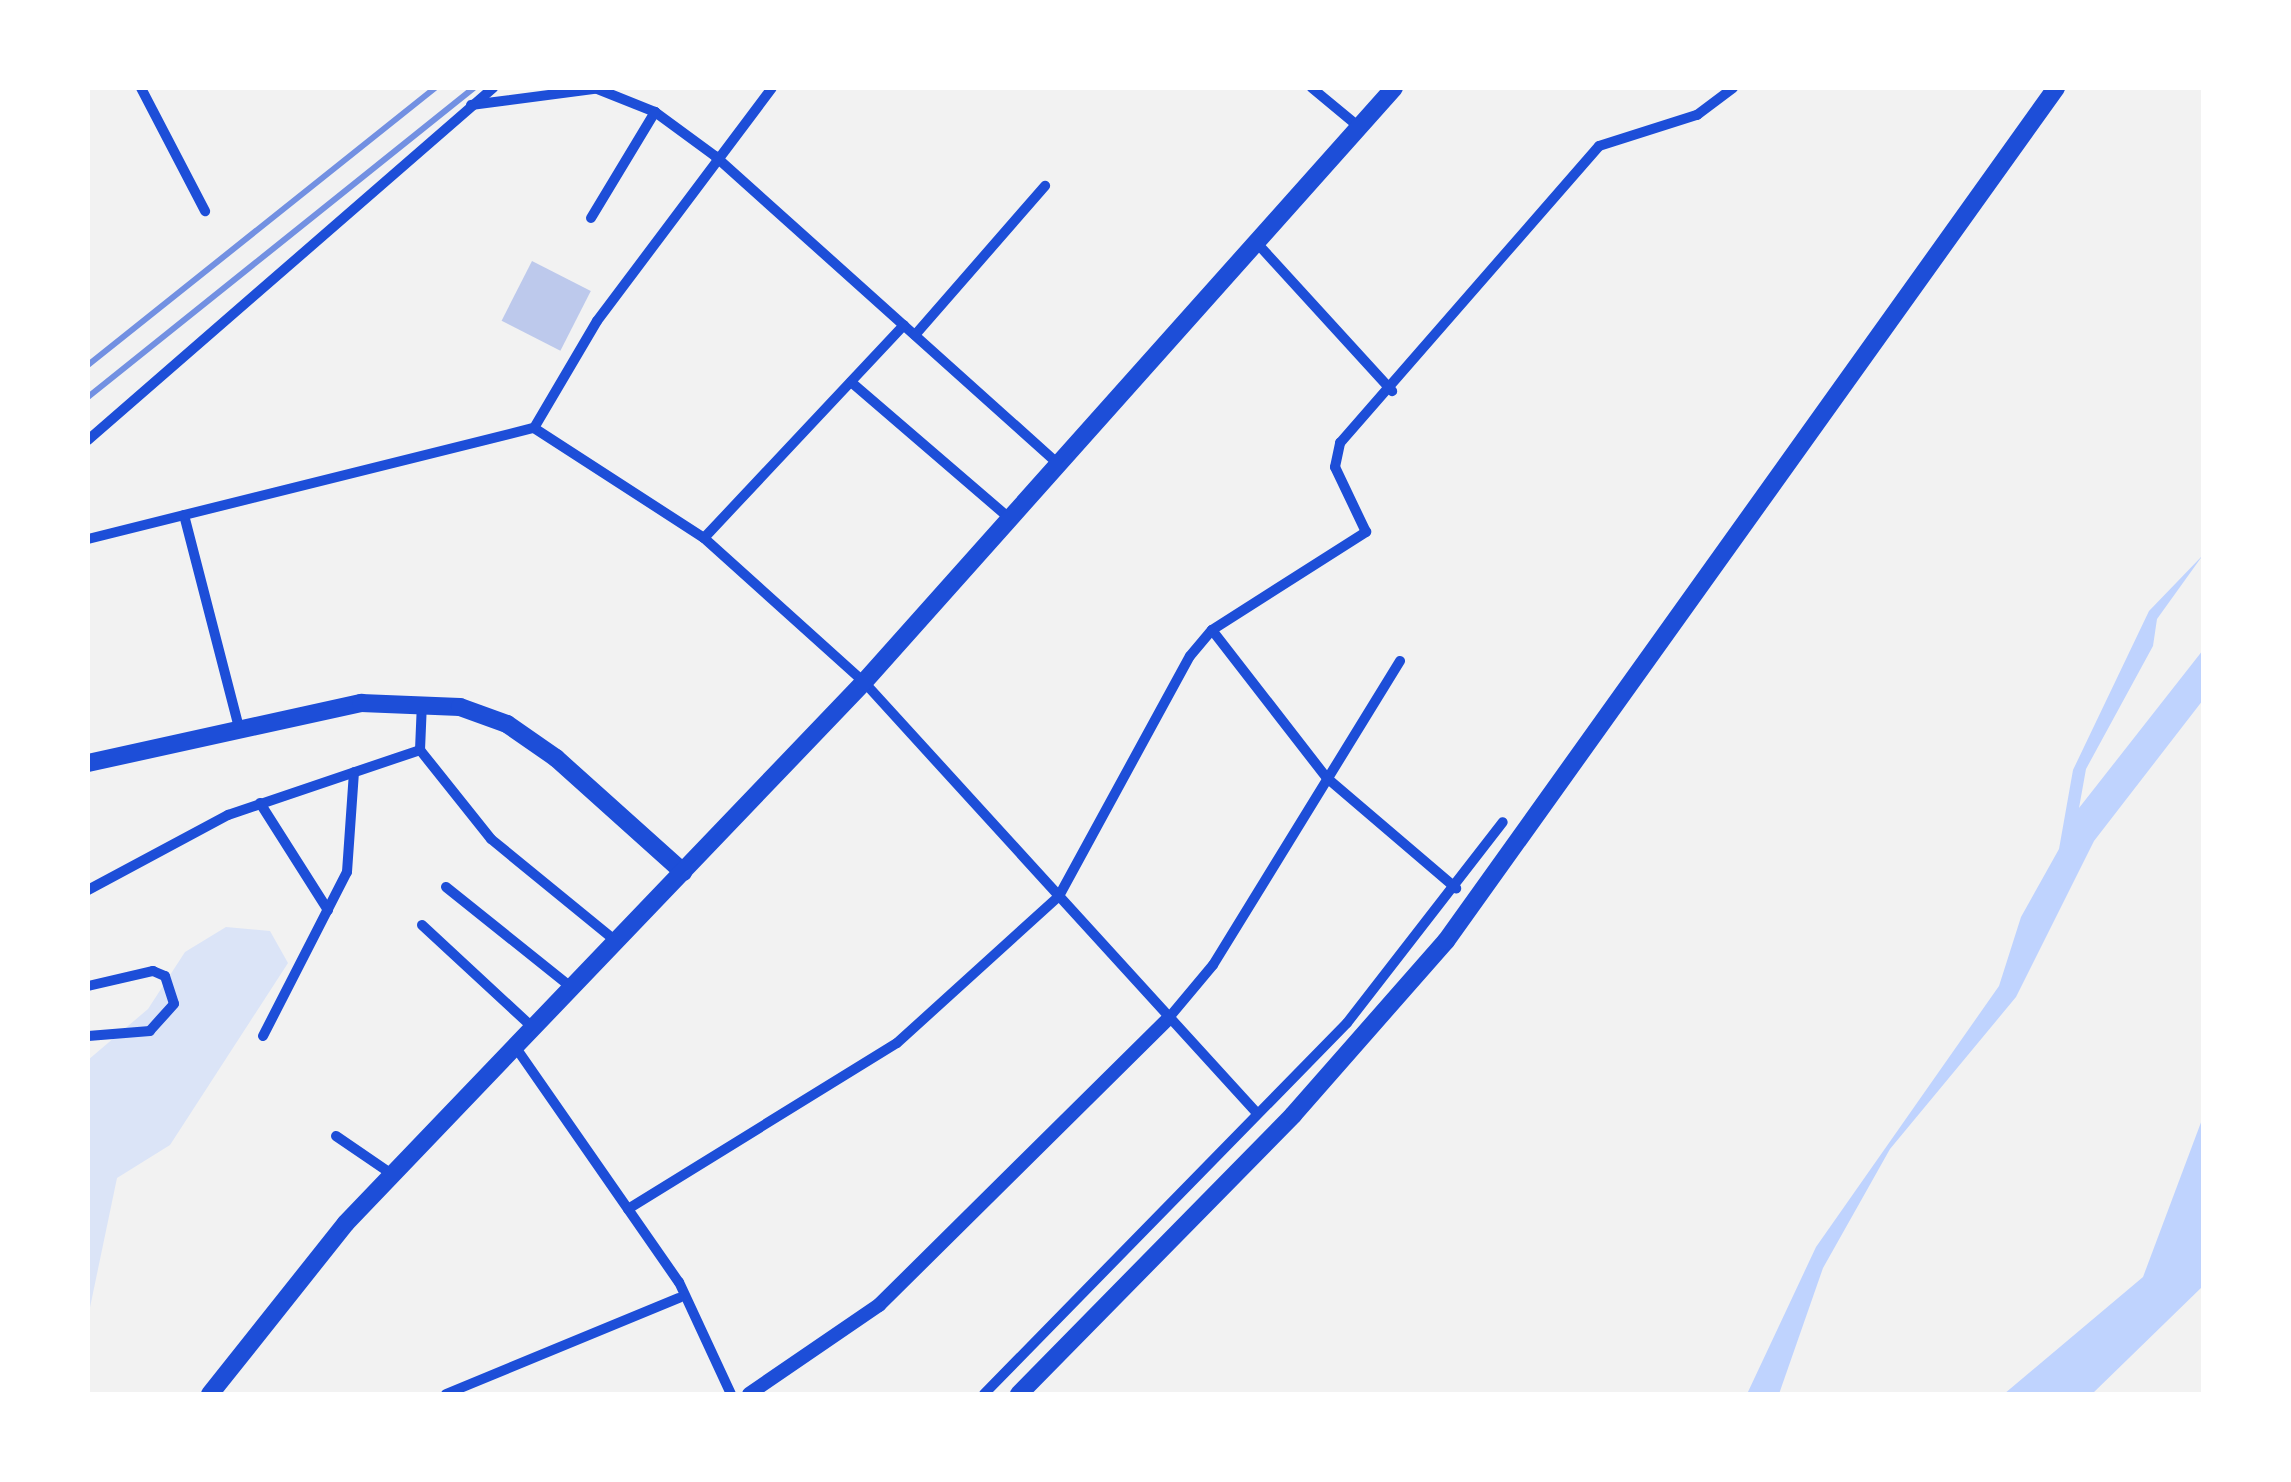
<!DOCTYPE html>
<html>
<head>
<meta charset="utf-8">
<style>
  body { margin:0 }
  #map { position:relative; width:2291px; height:1482px; overflow:hidden; background:#f2f2f2; font-family:"Nunito Sans",sans-serif }
  div>[style] { position:absolute }
  .green>* { inset:0; background:#dbe4f7 }
  .water>* { inset:0; background:#bfd3fe }
  .building>* { inset:0; background:#bdc9ec; transform-origin:0 0 }
  .minor>* { height:10px; margin:-5px; padding:0 5px; transform-origin:5px; border-radius:5px; background:#1d4ed8 }
  .tertiary>* { height:14px; margin:-7px; padding:0 7px; transform-origin:7px; border-radius:7px; background:#1d4ed8 }
  .primary>* { height:18px; margin:-9px; padding:0 9px; transform-origin:9px; border-radius:9px; background:#1d4ed8 }
  .trunk>* { height:18px; margin:-9px; padding:0 9px; transform-origin:9px; border-radius:9px; background:#1d4ed8 }
  .rail>* { height:6px; margin:-3px; padding:0 3px; transform-origin:3px; border-radius:3px; background:#7290e2 }
  span { translate:-50% -50%; white-space:nowrap; text-align:center; line-height:1.15; -webkit-text-stroke:10px #fff; paint-order:stroke }
  .frame { position:absolute; inset:0; border:90px solid #fff; pointer-events:none }
</style>
</head>
<body>
<div id="map">
  <div class="green">
    <div style="clip-path:polygon(226px 927px,270px 931px,288px 963px,170px 1145px,117px 1178px,88px 1317px,88px 1060px,148px 1009px,185px 952px)"></div>
  </div>
  <div class="water">
    <div style="clip-path:polygon(2203px 555px,2157px 619px,2153px 646px,2086px 769px,2079px 808px,2203px 650px,2203px 700px,2094px 841px,2016px 997px,1890px 1149px,1823px 1268px,1779px 1394px,1747px 1394px,1816px 1247px,1999px 986px,2021px 917px,2059px 849px,2073px 770px,2149px 611px)"></div>
    <div style="clip-path:polygon(2203px 1117px,2203px 1286px,2092px 1394px,2004px 1394px,2143px 1277px)"></div>
  </div>
  <div class="building">
    <div style="left:532px;top:261px;width:66px;height:67px;rotate:27deg"></div>
  </div>
  <div class="minor">
    <div style="left:141px;top:88px;width:139px;rotate:62.5deg"></div>
    <div style="left:595px;top:88px;width:65px;rotate:21.8deg"></div>
    <div style="left:655px;top:112px;width:74px;rotate:36.3deg"></div>
    <div style="left:715px;top:156px;width:461px;rotate:41.9deg"></div>
    <div style="left:1312px;top:88px;width:61px;rotate:39.7deg"></div>
    <div style="left:471px;top:105px;width:125px;rotate:-7.4deg"></div>
    <div style="left:591px;top:218px;width:124px;rotate:-58.9deg"></div>
    <div style="left:1256px;top:242px;width:202px;rotate:47.6deg"></div>
    <div style="left:915px;top:335px;width:198px;rotate:-48.9deg"></div>
    <div style="left:851px;top:382px;width:210px;rotate:40.7deg"></div>
    <div style="left:534px;top:428px;width:202px;rotate:32.9deg"></div>
    <div style="left:704px;top:538px;width:215px;rotate:42deg"></div>
    <div style="left:864px;top:682px;width:582px;rotate:47.65deg"></div>
    <div style="left:88px;top:440px;width:537px;rotate:-41deg"></div>
    <div style="left:184px;top:515px;width:219px;rotate:75.5deg"></div>
    <div style="left:704px;top:538px;width:292px;rotate:-46.8deg"></div>
    <div style="left:88px;top:539px;width:460px;rotate:-14deg"></div>
    <div style="left:534px;top:428px;width:124px;rotate:-59.5deg"></div>
    <div style="left:597px;top:321px;width:291px;rotate:-53.1deg"></div>
    <div style="left:1212px;top:630px;width:187px;rotate:52.2deg"></div>
    <div style="left:1327px;top:778px;width:170px;rotate:40.5deg"></div>
    <div style="left:420px;top:750px;width:114px;rotate:51.4deg"></div>
    <div style="left:491px;top:839px;width:163px;rotate:39.3deg"></div>
    <div style="left:260px;top:803px;width:127px;rotate:57.6deg"></div>
    <div style="left:446px;top:887px;width:161px;rotate:38.7deg"></div>
    <div style="left:88px;top:890px;width:159px;rotate:-28.2deg"></div>
    <div style="left:228px;top:815px;width:203px;rotate:-18.7deg"></div>
    <div style="left:420px;top:750px;width:47px;rotate:-87.6deg"></div>
    <div style="left:422px;top:925px;width:150px;rotate:42.8deg"></div>
    <div style="left:88px;top:986px;width:67px;rotate:-13deg"></div>
    <div style="left:153px;top:971px;width:13px;rotate:23deg"></div>
    <div style="left:165px;top:976px;width:29px;rotate:72deg"></div>
    <div style="left:174px;top:1004px;width:36px;rotate:132deg"></div>
    <div style="left:150px;top:1031px;width:62px;rotate:175.4deg"></div>
    <div style="left:1167px;top:1020px;width:72px;rotate:-50.1deg"></div>
    <div style="left:1213px;top:965px;width:357px;rotate:-58.4deg"></div>
    <div style="left:263px;top:1036px;width:184px;rotate:-62.9deg"></div>
    <div style="left:347px;top:872px;width:100px;rotate:-86deg"></div>
    <div style="left:514px;top:1045px;width:289px;rotate:55.2deg"></div>
    <div style="left:679px;top:1282px;width:123px;rotate:65.1deg"></div>
    <div style="left:336px;top:1136px;width:69px;rotate:34.4deg"></div>
    <div style="left:628px;top:1209px;width:316px;rotate:-31.7deg"></div>
    <div style="left:897px;top:1043px;width:219px;rotate:-42.2deg"></div>
    <div style="left:1059px;top:896px;width:273px;rotate:-61.4deg"></div>
    <div style="left:1190px;top:656px;width:34px;rotate:-50deg"></div>
    <div style="left:1212px;top:630px;width:183px;rotate:-32.5deg"></div>
    <div style="left:1366px;top:532px;width:72px;rotate:-115.5deg"></div>
    <div style="left:1335px;top:467px;width:25px;rotate:-78deg"></div>
    <div style="left:1340px;top:443px;width:394px;rotate:-48.9deg"></div>
    <div style="left:1599px;top:146px;width:103px;rotate:-17.6deg"></div>
    <div style="left:1697px;top:115px;width:45px;rotate:-36.9deg"></div>
    <div style="left:446px;top:1394px;width:252px;rotate:-22.4deg"></div>
    <div style="left:984px;top:1394px;width:519px;rotate:-45.62deg"></div>
    <div style="left:1347px;top:1023px;width:254px;rotate:-52.2deg"></div>
  </div>
  <div class="tertiary">
    <div style="left:749px;top:1394px;width:158px;rotate:-34.4deg"></div>
    <div style="left:879px;top:1305px;width:405px;rotate:-44.7deg"></div>
  </div>
  <div class="primary">
    <div style="left:88px;top:763px;width:280px;rotate:-12.4deg"></div>
    <div style="left:361px;top:703px;width:99px;rotate:2.3deg"></div>
    <div style="left:460px;top:707px;width:50px;rotate:19.9deg"></div>
    <div style="left:507px;top:724px;width:60px;rotate:34.8deg"></div>
    <div style="left:556px;top:758px;width:171px;rotate:41.9deg"></div>
    <div style="left:210px;top:1394px;width:218px;rotate:-51.5deg"></div>
    <div style="left:346px;top:1223px;width:749px;rotate:-46.24deg"></div>
    <div style="left:864px;top:682px;width:796px;rotate:-48.26deg"></div>
  </div>
  <div class="trunk">
    <div style="left:1019px;top:1394px;width:391px;rotate:-45.5deg"></div>
    <div style="left:1293px;top:1115px;width:232px;rotate:-48.7deg"></div>
    <div style="left:1446px;top:941px;width:1049px;rotate:-54.43deg"></div>
  </div>
  <div class="rail">
    <div style="left:88px;top:365px;width:444px;rotate:-38.6deg"></div>
    <div style="left:88px;top:397px;width:494px;rotate:-38.7deg"></div>
  </div>
  <div class="frame"></div>
</div>
</body>
</html>
